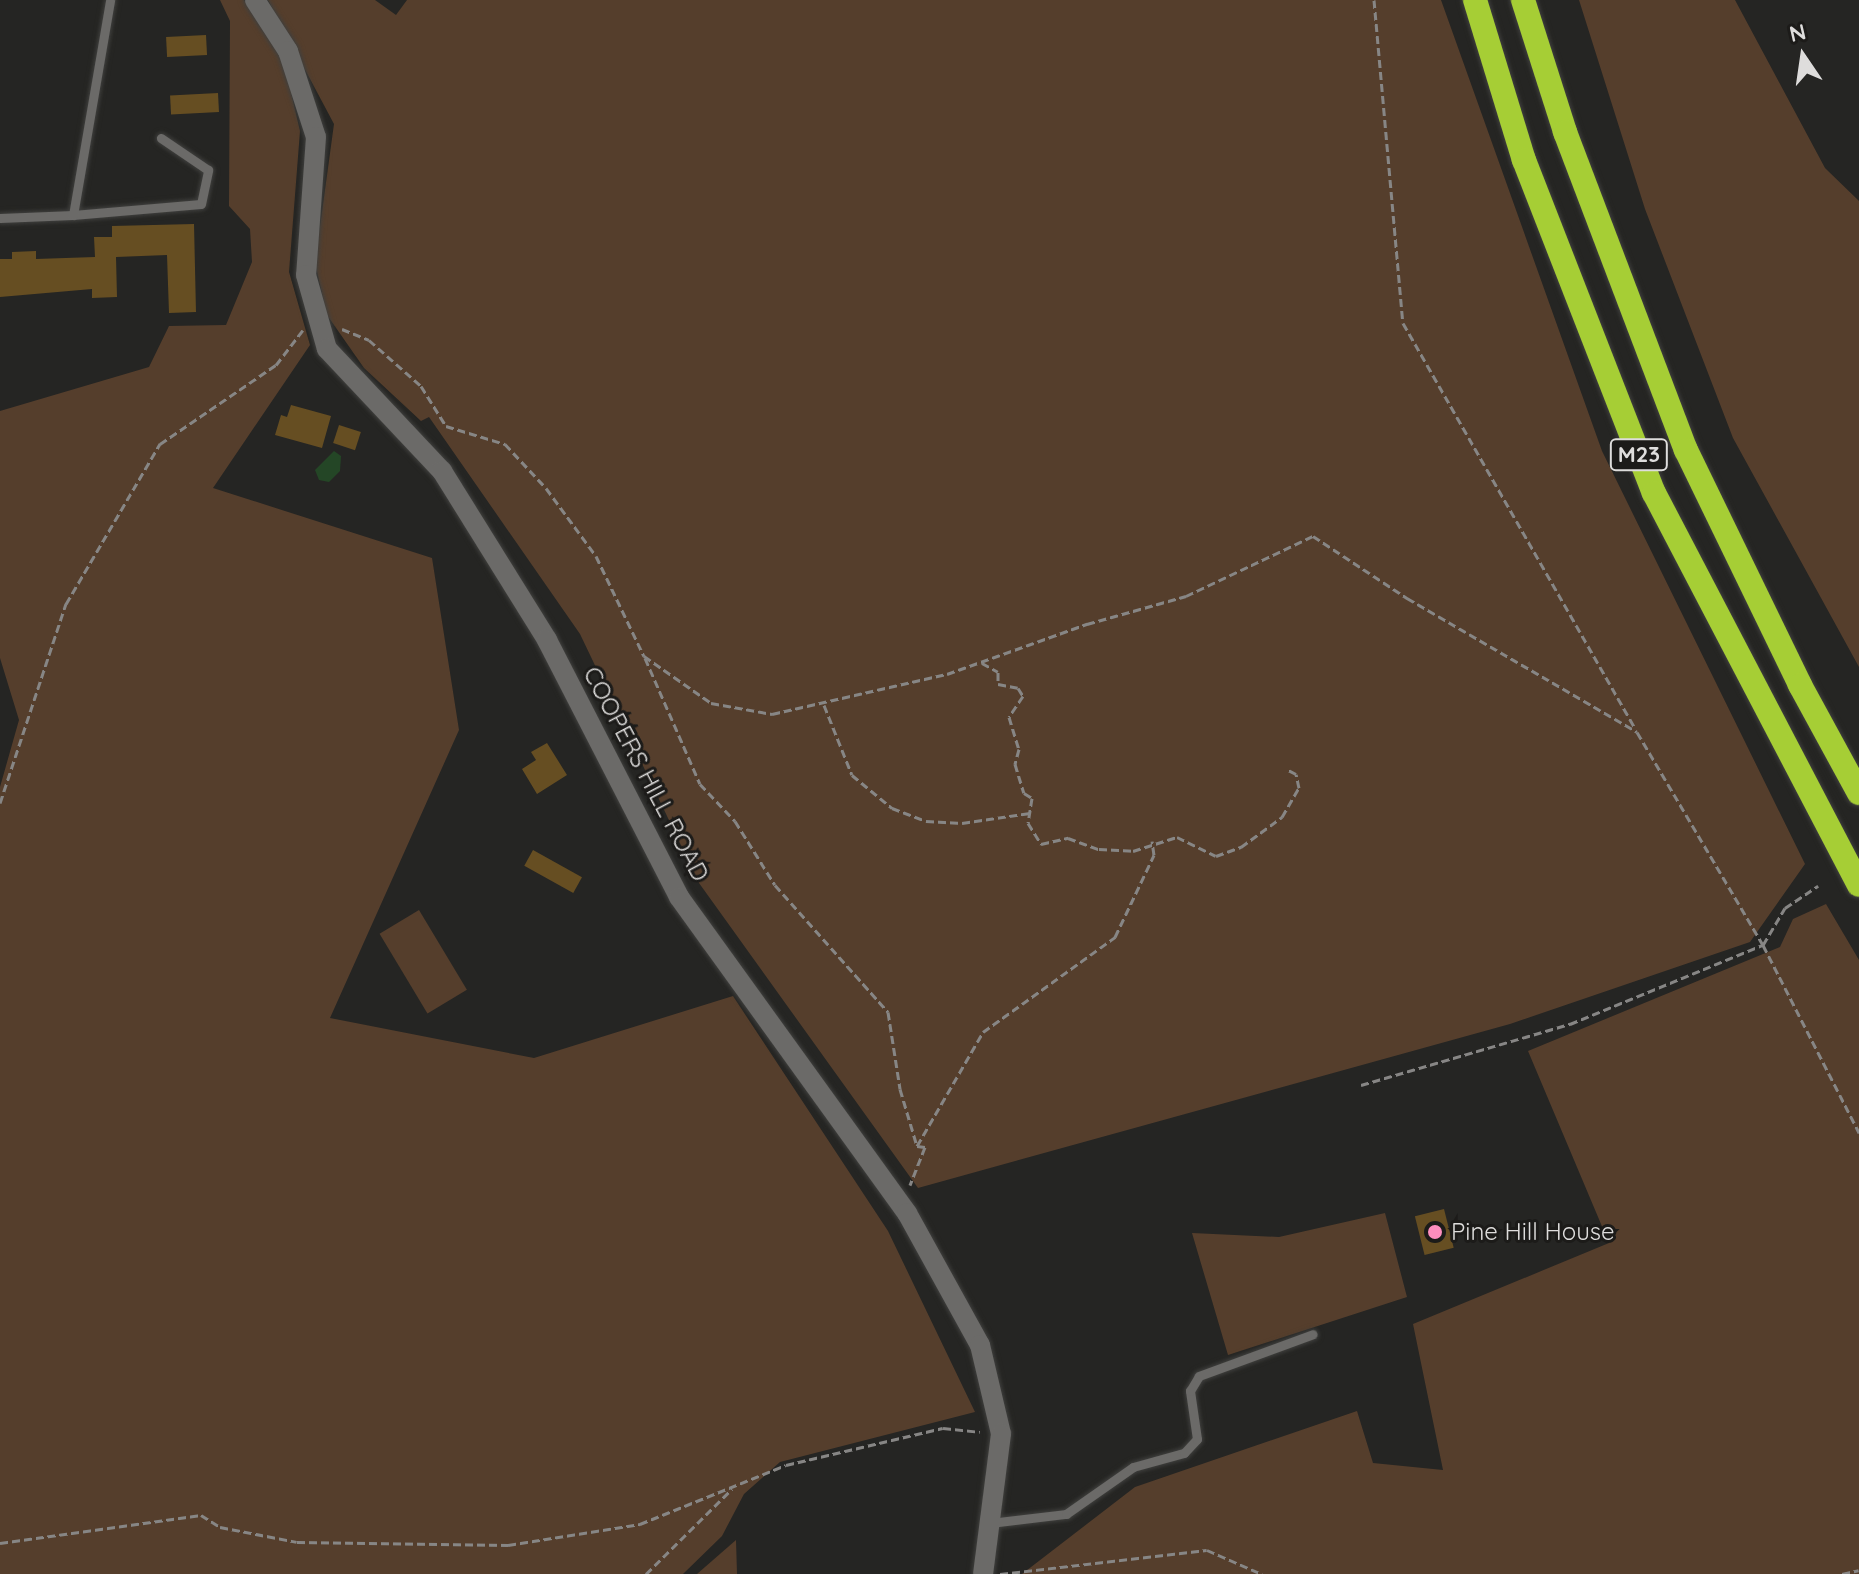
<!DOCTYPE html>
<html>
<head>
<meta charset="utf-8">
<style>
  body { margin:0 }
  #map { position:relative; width:1859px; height:1574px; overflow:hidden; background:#252523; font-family:Quicksand,sans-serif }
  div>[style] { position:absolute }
  .green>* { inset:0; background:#553e2c; transform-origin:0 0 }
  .water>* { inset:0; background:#244626 }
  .building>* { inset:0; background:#664e22; transform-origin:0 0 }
  .path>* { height:3px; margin-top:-1.5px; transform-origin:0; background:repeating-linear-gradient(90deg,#878685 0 8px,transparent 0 12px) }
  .roads { filter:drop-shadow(0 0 2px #40403e) drop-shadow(0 0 2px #40403e) }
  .service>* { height:9px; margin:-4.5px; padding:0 4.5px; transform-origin:4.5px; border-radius:4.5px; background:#6b6a68 }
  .tertiary>* { height:20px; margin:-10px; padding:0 10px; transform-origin:10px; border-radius:10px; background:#6b6a68 }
  .motorway>* { height:24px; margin:-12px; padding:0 12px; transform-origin:12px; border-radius:12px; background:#a6ce35 }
  .dots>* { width:22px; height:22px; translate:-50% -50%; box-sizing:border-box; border:4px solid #1c1b19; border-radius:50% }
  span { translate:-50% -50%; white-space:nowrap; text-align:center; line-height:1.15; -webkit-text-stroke:6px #1c1b19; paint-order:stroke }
  .shield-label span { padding:2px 6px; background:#1c1b19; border:2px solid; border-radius:6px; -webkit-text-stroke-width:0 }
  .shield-label { font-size:22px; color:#dedddc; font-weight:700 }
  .street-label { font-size:24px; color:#dedddc }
  .poi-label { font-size:24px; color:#dedddc }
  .left { translate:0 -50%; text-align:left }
  .north { position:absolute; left:1763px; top:16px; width:80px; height:80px; -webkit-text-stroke:6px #1c1b19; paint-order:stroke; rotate:347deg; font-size:22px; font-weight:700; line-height:32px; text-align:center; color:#dedddc }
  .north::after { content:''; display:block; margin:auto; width:28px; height:36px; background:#dedddc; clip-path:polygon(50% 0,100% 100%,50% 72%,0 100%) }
</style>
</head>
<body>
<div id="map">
  <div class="green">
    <div style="clip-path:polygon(220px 0,244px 0,282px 54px,300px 131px,289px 272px,310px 345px,213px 488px,432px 558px,459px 730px,330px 1018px,534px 1058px,733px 996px,888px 1231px,975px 1412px,780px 1462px,744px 1494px,722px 1536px,683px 1574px,0 1574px,0 787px,19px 720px,0 658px,0 411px,149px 367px,169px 326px,226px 325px,252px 262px,250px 229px,229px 206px,230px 21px)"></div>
    <div style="clip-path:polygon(268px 0,375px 0,396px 15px,407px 0,1441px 0,1602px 451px,1805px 864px,1750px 942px,1510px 1024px,918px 1188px,699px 883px,580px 634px,429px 417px,421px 421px,364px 368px,327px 315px,315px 263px,334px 124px)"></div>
    <div style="clip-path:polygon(1579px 0,1735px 0,1825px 168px,1859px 201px,1859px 667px,1733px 438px,1645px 209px)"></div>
    <div style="clip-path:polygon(1826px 904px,1859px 960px,1859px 1574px,1022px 1574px,1135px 1487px,1357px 1411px,1373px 1463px,1443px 1470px,1413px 1324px,1609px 1243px,1528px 1051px,1780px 947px,1793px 919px)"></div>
    <div style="left:419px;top:910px;width:93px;height:46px;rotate:59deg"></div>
    <div style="clip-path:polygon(1385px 1213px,1407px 1297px,1228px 1355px,1192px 1233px,1279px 1237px)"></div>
    <div style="clip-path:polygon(736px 1540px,737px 1574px,697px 1574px)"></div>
  </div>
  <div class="water">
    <div style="clip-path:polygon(334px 451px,341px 456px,340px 471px,329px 482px,319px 480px,315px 470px)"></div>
  </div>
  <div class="building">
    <div style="left:206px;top:35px;width:20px;height:40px;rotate:87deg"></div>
    <div style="left:218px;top:93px;width:19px;height:48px;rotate:87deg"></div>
    <div style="clip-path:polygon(194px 224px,196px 312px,169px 313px,167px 255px,116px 257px,117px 297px,92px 298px,92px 289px,0 297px,0 259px,12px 259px,12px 252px,36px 251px,36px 259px,95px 257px,94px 237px,112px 237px,112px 226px)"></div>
    <div style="clip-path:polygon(291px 405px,331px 416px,322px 448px,275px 435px,281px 415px,287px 417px)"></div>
    <div style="left:339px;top:425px;width:23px;height:19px;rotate:18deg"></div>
    <div style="clip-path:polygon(547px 743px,567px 775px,537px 794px,522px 769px,536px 760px,531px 752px)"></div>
    <div style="left:533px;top:850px;width:56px;height:18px;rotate:29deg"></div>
    <div style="left:1444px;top:1209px;width:40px;height:30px;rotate:76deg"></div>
  </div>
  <div class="path">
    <div style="left:1374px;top:0;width:324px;rotate:84.9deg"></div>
    <div style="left:1403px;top:323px;width:467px;rotate:60.2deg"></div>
    <div style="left:342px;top:329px;width:29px;rotate:22deg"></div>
    <div style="left:369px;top:340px;width:69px;rotate:41.5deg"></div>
    <div style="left:421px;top:386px;width:47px;rotate:58deg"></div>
    <div style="left:446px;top:426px;width:62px;rotate:17deg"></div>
    <div style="left:505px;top:444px;width:60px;rotate:47deg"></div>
    <div style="left:546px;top:488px;width:84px;rotate:53.7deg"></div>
    <div style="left:596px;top:556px;width:111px;rotate:64.4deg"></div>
    <div style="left:644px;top:656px;width:82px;rotate:35deg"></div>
    <div style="left:711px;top:703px;width:62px;rotate:10.2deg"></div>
    <div style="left:772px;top:714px;width:180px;rotate:-12.9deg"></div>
    <div style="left:947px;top:674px;width:149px;rotate:-19.7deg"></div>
    <div style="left:1087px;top:624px;width:103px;rotate:-15.8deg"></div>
    <div style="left:1186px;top:596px;width:140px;rotate:-25.3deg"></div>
    <div style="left:1313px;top:536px;width:113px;rotate:33.4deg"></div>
    <div style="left:1407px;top:598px;width:266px;rotate:30.2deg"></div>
    <div style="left:1637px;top:732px;width:247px;rotate:59.4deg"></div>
    <div style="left:1763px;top:945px;width:211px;rotate:62.9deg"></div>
    <div style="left:645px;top:658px;width:137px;rotate:66.4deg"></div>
    <div style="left:700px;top:784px;width:51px;rotate:46.6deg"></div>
    <div style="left:735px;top:821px;width:75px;rotate:58deg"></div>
    <div style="left:775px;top:885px;width:170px;rotate:48.3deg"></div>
    <div style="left:888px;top:1012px;width:78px;rotate:81.1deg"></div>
    <div style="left:900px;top:1089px;width:59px;rotate:73.4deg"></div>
    <div style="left:917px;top:1146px;width:8px;rotate:7deg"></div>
    <div style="left:925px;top:1147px;width:41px;rotate:111.5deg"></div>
    <div style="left:982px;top:663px;width:18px;rotate:29deg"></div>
    <div style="left:998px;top:672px;width:12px;rotate:90deg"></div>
    <div style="left:998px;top:684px;width:20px;rotate:11deg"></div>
    <div style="left:1018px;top:688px;width:9px;rotate:58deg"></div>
    <div style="left:1023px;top:696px;width:25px;rotate:124deg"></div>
    <div style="left:1009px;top:717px;width:34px;rotate:73deg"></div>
    <div style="left:1019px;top:749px;width:16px;rotate:105deg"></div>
    <div style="left:1015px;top:764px;width:30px;rotate:73deg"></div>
    <div style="left:1024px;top:793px;width:9px;rotate:32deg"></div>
    <div style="left:1032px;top:798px;width:25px;rotate:99deg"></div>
    <div style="left:1028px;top:823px;width:25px;rotate:58deg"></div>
    <div style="left:1041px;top:844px;width:28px;rotate:-13deg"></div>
    <div style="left:1068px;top:838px;width:33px;rotate:20deg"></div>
    <div style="left:1099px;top:849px;width:34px;rotate:3deg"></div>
    <div style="left:1133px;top:851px;width:46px;rotate:-17.7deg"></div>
    <div style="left:1177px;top:837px;width:43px;rotate:26deg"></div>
    <div style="left:1216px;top:856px;width:27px;rotate:-20deg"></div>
    <div style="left:1241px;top:847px;width:51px;rotate:-36.2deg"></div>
    <div style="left:1282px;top:817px;width:34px;rotate:-60deg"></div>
    <div style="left:1299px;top:788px;width:14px;rotate:-102deg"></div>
    <div style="left:1296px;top:774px;width:9px;rotate:-153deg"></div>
    <div style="left:824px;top:705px;width:75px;rotate:68.2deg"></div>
    <div style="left:852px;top:775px;width:52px;rotate:39.5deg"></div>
    <div style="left:892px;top:808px;width:36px;rotate:21deg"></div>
    <div style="left:926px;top:821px;width:36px;rotate:3deg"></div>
    <div style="left:962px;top:823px;width:69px;rotate:-8.4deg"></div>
    <div style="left:0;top:803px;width:210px;rotate:-71.7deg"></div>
    <div style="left:66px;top:604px;width:186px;rotate:-59.6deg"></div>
    <div style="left:160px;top:444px;width:140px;rotate:-34.3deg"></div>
    <div style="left:276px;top:365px;width:44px;rotate:-52.4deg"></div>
    <div style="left:1361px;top:1085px;width:218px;rotate:-16.3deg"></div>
    <div style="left:1570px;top:1024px;width:209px;rotate:-22.3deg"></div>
    <div style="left:1763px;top:945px;width:43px;rotate:-59.3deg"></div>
    <div style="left:1785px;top:908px;width:40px;rotate:-34deg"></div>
    <div style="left:917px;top:1146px;width:132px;rotate:-59.9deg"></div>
    <div style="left:983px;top:1032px;width:163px;rotate:-35.7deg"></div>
    <div style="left:1115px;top:937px;width:91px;rotate:-64.6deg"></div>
    <div style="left:1154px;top:855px;width:14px;rotate:-98deg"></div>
    <div style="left:0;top:1543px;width:203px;rotate:-7.9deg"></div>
    <div style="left:201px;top:1515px;width:22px;rotate:32deg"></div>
    <div style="left:220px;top:1527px;width:78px;rotate:11deg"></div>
    <div style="left:297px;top:1542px;width:211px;rotate:0.8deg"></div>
    <div style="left:508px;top:1545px;width:134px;rotate:-9deg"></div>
    <div style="left:640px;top:1524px;width:157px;rotate:-22deg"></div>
    <div style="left:786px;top:1465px;width:161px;rotate:-13.3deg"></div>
    <div style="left:943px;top:1428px;width:37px;rotate:6deg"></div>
    <div style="left:646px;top:1574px;width:121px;rotate:-44.7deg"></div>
    <div style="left:1000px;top:1574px;width:208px;rotate:-6.6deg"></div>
    <div style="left:1207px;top:1550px;width:60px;rotate:23.6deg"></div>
    <div style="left:1842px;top:1574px;width:17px;rotate:-13deg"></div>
  </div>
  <div class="roads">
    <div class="service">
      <div style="left:73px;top:215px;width:128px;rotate:-4.9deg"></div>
      <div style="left:201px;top:204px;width:35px;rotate:-78deg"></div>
      <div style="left:208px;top:170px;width:57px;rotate:-145.8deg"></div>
      <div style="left:0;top:218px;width:73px;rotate:-2.4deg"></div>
      <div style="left:73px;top:215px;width:218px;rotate:-80.2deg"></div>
      <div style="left:990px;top:1523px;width:77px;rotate:-6.8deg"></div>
      <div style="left:1066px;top:1514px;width:82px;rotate:-35deg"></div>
      <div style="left:1133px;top:1467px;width:53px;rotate:-15.4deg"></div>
      <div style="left:1184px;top:1453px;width:19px;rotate:-47deg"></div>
      <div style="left:1197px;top:1439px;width:49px;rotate:-98.3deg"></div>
      <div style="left:1190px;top:1391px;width:17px;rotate:-59deg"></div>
      <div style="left:1199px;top:1376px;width:121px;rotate:-20.2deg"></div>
    </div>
    <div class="tertiary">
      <div style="left:255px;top:0;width:61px;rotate:57.1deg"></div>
      <div style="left:288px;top:51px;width:90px;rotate:72deg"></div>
      <div style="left:316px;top:137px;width:138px;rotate:94.1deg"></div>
      <div style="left:306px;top:275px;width:77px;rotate:74.2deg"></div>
      <div style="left:327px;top:349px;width:168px;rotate:46.7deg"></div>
      <div style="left:442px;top:471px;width:199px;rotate:58.1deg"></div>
      <div style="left:547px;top:640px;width:289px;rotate:62.8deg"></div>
      <div style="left:679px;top:897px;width:390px;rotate:54.2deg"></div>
      <div style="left:907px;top:1213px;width:151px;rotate:61.1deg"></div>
      <div style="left:980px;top:1345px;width:91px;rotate:76.7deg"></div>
      <div style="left:1001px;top:1434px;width:141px;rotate:97.3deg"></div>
    </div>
    <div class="motorway">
      <div style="left:1475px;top:0;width:167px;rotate:73deg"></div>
      <div style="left:1524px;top:160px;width:357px;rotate:68.7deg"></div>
      <div style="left:1654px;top:493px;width:442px;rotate:62.4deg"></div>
      <div style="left:1523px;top:0;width:139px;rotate:72.3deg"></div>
      <div style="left:1565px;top:132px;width:340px;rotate:69.2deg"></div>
      <div style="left:1686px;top:450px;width:261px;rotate:64.1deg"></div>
      <div style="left:1800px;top:685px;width:123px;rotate:61.4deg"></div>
    </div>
  </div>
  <div class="dots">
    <div style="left:1435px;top:1232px;background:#fe8ebe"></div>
  </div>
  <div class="shield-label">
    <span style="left:1639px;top:455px">M23</span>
  </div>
  <div class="street-label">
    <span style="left:646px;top:774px;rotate:62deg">COOPERS HILL ROAD</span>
  </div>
  <div class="poi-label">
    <span class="left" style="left:1451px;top:1232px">Pine Hill House</span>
  </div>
  <div class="north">N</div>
</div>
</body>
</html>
